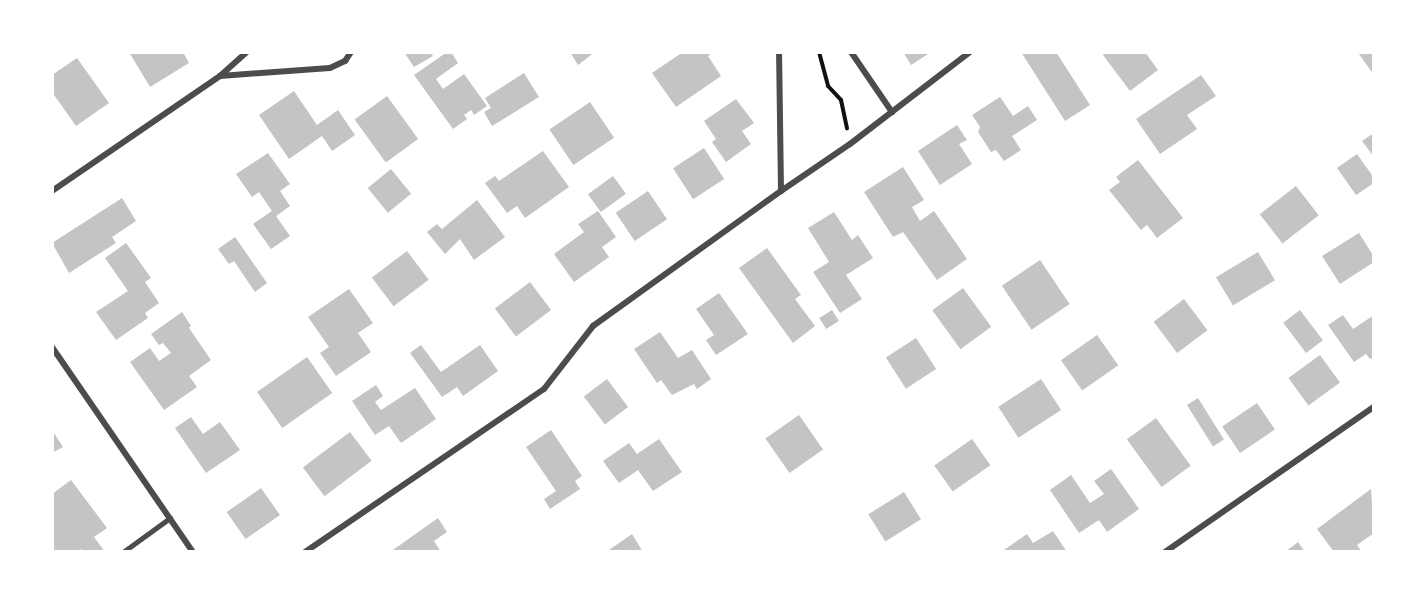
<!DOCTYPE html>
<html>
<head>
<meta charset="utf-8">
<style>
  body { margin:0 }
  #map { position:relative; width:1426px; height:604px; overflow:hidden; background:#fff; font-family:"Public Sans",sans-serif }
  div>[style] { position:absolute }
  .building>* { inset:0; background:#c4c4c4; transform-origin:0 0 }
  .path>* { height:4px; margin:-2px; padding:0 2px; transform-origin:2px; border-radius:2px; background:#111 }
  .service>* { height:4.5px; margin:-2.25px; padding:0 2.25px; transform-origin:2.25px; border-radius:2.25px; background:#4c4c4c }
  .minor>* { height:6px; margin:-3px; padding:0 3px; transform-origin:3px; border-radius:3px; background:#4c4c4c }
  span { translate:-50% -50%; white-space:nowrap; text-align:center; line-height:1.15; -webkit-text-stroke:5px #fff; paint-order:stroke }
  .frame { position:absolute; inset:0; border:54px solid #fff; pointer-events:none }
</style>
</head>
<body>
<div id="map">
  <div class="building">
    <div style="clip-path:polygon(129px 52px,183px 52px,189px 63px,150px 87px)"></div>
    <div style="clip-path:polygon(404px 52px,430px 52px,433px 56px,414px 67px)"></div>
    <div style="clip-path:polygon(447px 52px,451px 52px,458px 63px,436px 79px,443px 89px,464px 74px,487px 106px,474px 115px,471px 110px,464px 115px,467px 119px,453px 129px,414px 75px)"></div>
    <div style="clip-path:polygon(570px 52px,595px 52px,578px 65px)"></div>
    <div style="clip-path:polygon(683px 52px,713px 52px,708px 56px,721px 76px,676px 107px,652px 73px)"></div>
    <div style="clip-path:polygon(903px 52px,931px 52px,911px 65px)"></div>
    <div style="clip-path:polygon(1021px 52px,1056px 52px,1090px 105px,1065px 121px)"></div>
    <div style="clip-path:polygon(1105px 52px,1145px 52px,1158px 70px,1130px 91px,1103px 55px)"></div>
    <div style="clip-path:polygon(1361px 52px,1374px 52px,1374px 75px,1359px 54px)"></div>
    <div style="clip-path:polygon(77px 58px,109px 103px,76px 126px,52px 92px,52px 75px)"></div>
    <div style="clip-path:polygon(524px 73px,539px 97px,492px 126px,484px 112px,491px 108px,485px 98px)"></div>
    <div style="clip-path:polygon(1201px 75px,1216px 96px,1187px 115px,1197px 129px,1160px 154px,1136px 119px)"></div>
    <div style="clip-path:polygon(294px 91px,317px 125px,338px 110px,355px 135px,332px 151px,322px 136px,289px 159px,259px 115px)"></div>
    <div style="left:387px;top:96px;width:53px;height:40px;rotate:54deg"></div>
    <div style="clip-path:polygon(1000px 97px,1013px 116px,1028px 106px,1037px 120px,1012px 136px,1021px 150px,1004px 161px,996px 150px,991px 152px,978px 132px,980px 127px,972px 115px)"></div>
    <div style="clip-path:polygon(736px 99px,754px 123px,742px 131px,751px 144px,726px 162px,712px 142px,716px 139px,704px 121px)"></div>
    <div style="left:590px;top:102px;width:43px;height:49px;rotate:56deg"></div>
    <div style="clip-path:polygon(957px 125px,967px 140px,959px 144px,972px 164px,940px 185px,918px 151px)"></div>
    <div style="clip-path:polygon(1374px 133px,1374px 157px,1362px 141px)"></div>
    <div style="left:704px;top:148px;width:37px;height:37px;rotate:57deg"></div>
    <div style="clip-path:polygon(543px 151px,569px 187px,525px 218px,517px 206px,507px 213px,485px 183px,495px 176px,499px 181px)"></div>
    <div style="clip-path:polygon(268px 153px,290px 184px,280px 191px,290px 206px,276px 216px,290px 236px,271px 249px,253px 224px,272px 211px,259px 192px,252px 197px,236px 174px)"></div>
    <div style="clip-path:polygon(1357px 154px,1374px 178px,1374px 183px,1356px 195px,1337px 168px)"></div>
    <div style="clip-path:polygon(1138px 160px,1183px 218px,1157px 238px,1147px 225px,1141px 230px,1109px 190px,1120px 182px,1116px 177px)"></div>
    <div style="clip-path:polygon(903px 167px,924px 200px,912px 207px,920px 221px,934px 211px,967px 259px,937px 280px,903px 232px,893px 237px,864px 192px)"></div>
    <div style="left:391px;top:169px;width:32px;height:30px;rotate:51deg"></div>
    <div style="left:613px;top:176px;width:22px;height:31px;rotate:54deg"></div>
    <div style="left:1296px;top:186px;width:37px;height:46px;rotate:52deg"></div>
    <div style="left:648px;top:191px;width:34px;height:39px;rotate:56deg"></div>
    <div style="clip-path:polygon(122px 198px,136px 221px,112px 237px,116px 243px,69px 273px,52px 243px)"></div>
    <div style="clip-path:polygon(477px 200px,505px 237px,474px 260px,460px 239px,445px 254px,427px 232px,437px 224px,442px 229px)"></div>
    <div style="clip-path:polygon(598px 211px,616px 237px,602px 247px,609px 257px,574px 282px,554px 254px,584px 232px,578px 224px)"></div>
    <div style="clip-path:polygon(834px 212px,852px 240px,858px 235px,873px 258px,846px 275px,862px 299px,840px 313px,813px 272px,829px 262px,808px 228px)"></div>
    <div style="clip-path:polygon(1359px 233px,1374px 257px,1374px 262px,1340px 284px,1322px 256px)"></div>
    <div style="clip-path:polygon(235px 237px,267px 283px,255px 292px,234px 261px,229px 264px,218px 249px)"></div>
    <div style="clip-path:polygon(126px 243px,151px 278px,145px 282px,159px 303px,145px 313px,148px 318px,116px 340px,96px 312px,128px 291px,105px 258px)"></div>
    <div style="clip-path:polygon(767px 248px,801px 295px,795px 299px,815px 326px,793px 343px,739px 268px)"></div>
    <div style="left:407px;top:251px;width:36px;height:44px;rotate:53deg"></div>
    <div style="left:1258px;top:252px;width:33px;height:49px;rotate:59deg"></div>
    <div style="left:1040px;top:260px;width:53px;height:46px;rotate:56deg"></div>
    <div style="left:530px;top:282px;width:35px;height:44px;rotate:53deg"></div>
    <div style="left:963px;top:288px;width:48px;height:38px;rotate:54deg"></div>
    <div style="clip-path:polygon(349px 289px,373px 323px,358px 333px,371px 352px,336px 376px,320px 353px,329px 347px,308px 317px)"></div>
    <div style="clip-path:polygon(719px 293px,748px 334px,716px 355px,706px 340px,714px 335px,696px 309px)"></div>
    <div style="left:1184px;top:299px;width:39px;height:38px;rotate:53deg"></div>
    <div style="left:832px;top:310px;width:13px;height:15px;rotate:58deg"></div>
    <div style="left:1300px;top:310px;width:38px;height:21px;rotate:53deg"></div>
    <div style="clip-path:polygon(182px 312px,191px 326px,189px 328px,211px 360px,189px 376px,197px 387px,164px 410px,130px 362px,150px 348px,159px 361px,171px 353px,163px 343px,159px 345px,151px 334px)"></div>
    <div style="clip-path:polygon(1343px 315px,1353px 329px,1374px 315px,1374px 357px,1370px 359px,1366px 354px,1354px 362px,1328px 325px)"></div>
    <div style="clip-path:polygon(660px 332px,678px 358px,692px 350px,711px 379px,697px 389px,694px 384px,672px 395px,661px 380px,657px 383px,634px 349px)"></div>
    <div style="left:1097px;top:335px;width:37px;height:44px;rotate:55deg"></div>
    <div style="left:916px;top:338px;width:37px;height:36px;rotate:57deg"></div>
    <div style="clip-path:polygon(421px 345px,441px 372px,480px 345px,498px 371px,463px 396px,457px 387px,442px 397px,410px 353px)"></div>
    <div style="left:1320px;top:355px;width:34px;height:39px;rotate:54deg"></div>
    <div style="left:307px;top:357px;width:44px;height:61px;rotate:55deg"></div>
    <div style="left:607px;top:379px;width:35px;height:29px;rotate:53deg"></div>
    <div style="left:1041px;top:379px;width:37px;height:51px;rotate:57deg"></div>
    <div style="clip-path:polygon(376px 385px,383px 396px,375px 402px,381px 410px,415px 388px,436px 419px,401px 443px,389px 426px,375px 435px,352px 401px)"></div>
    <div style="left:1198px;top:398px;width:49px;height:13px;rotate:58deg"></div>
    <div style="left:1257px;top:403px;width:32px;height:42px;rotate:56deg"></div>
    <div style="left:799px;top:415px;width:42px;height:41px;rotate:55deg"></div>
    <div style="clip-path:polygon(191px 417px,203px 434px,220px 422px,240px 450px,206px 473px,175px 428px)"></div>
    <div style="left:1156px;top:418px;width:59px;height:36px;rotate:54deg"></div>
    <div style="clip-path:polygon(52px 430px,63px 447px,52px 453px)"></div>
    <div style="clip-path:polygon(551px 430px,582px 476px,575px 481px,580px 489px,550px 509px,544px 499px,556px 491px,526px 447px)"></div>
    <div style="left:350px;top:432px;width:36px;height:59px;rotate:53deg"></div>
    <div style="clip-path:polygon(659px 439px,682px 472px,653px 491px,638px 470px,619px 483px,603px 461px,629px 443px,637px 454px)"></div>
    <div style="left:972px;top:439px;width:32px;height:46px;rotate:55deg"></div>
    <div style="clip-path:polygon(1111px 469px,1139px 509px,1107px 532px,1099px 520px,1079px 533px,1050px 490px,1071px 475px,1090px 503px,1104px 494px,1094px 481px)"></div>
    <div style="clip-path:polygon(71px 480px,107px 528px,94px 537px,105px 552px,83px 552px,81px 549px,77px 552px,52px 552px,52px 494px)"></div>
    <div style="left:261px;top:488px;width:33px;height:42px;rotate:55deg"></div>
    <div style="clip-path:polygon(1371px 489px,1374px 533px,1357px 545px,1362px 552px,1334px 552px,1317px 529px)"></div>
    <div style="left:904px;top:492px;width:32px;height:42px;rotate:58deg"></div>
    <div style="clip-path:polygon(438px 518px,447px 532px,434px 541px,441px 552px,390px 552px)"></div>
    <div style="clip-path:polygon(1053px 531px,1067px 552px,1001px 552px,1027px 534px,1033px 543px)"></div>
    <div style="clip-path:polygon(632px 534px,643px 552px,606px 552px)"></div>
    <div style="clip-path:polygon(1298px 542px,1305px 552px,1285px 552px)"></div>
  </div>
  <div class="path">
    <div style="left:819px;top:52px;width:35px;rotate:75deg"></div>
    <div style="left:828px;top:86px;width:19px;rotate:47deg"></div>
    <div style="left:841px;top:100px;width:29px;rotate:78deg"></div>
  </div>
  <div class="service">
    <div style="left:123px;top:552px;width:58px;rotate:-35.9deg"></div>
  </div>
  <div class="minor">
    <div style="left:851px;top:52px;width:73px;rotate:55.7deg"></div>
    <div style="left:220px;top:76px;width:110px;rotate:-4.2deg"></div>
    <div style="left:330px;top:68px;width:17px;rotate:-25deg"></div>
    <div style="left:345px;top:61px;width:11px;rotate:-56deg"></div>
    <div style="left:52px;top:191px;width:204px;rotate:-34.4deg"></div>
    <div style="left:220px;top:76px;width:36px;rotate:-42deg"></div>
    <div style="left:781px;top:191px;width:83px;rotate:-34.3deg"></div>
    <div style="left:850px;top:144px;width:151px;rotate:-37.5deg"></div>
    <div style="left:52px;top:347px;width:249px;rotate:55.5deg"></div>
    <div style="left:305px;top:552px;width:289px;rotate:-34.3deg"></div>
    <div style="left:544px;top:389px;width:80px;rotate:-52.1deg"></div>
    <div style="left:593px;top:326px;width:231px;rotate:-35.7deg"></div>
    <div style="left:781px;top:191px;width:139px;rotate:-90.8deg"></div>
    <div style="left:1165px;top:552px;width:254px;rotate:-34.8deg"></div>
  </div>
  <div class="frame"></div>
</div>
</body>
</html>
